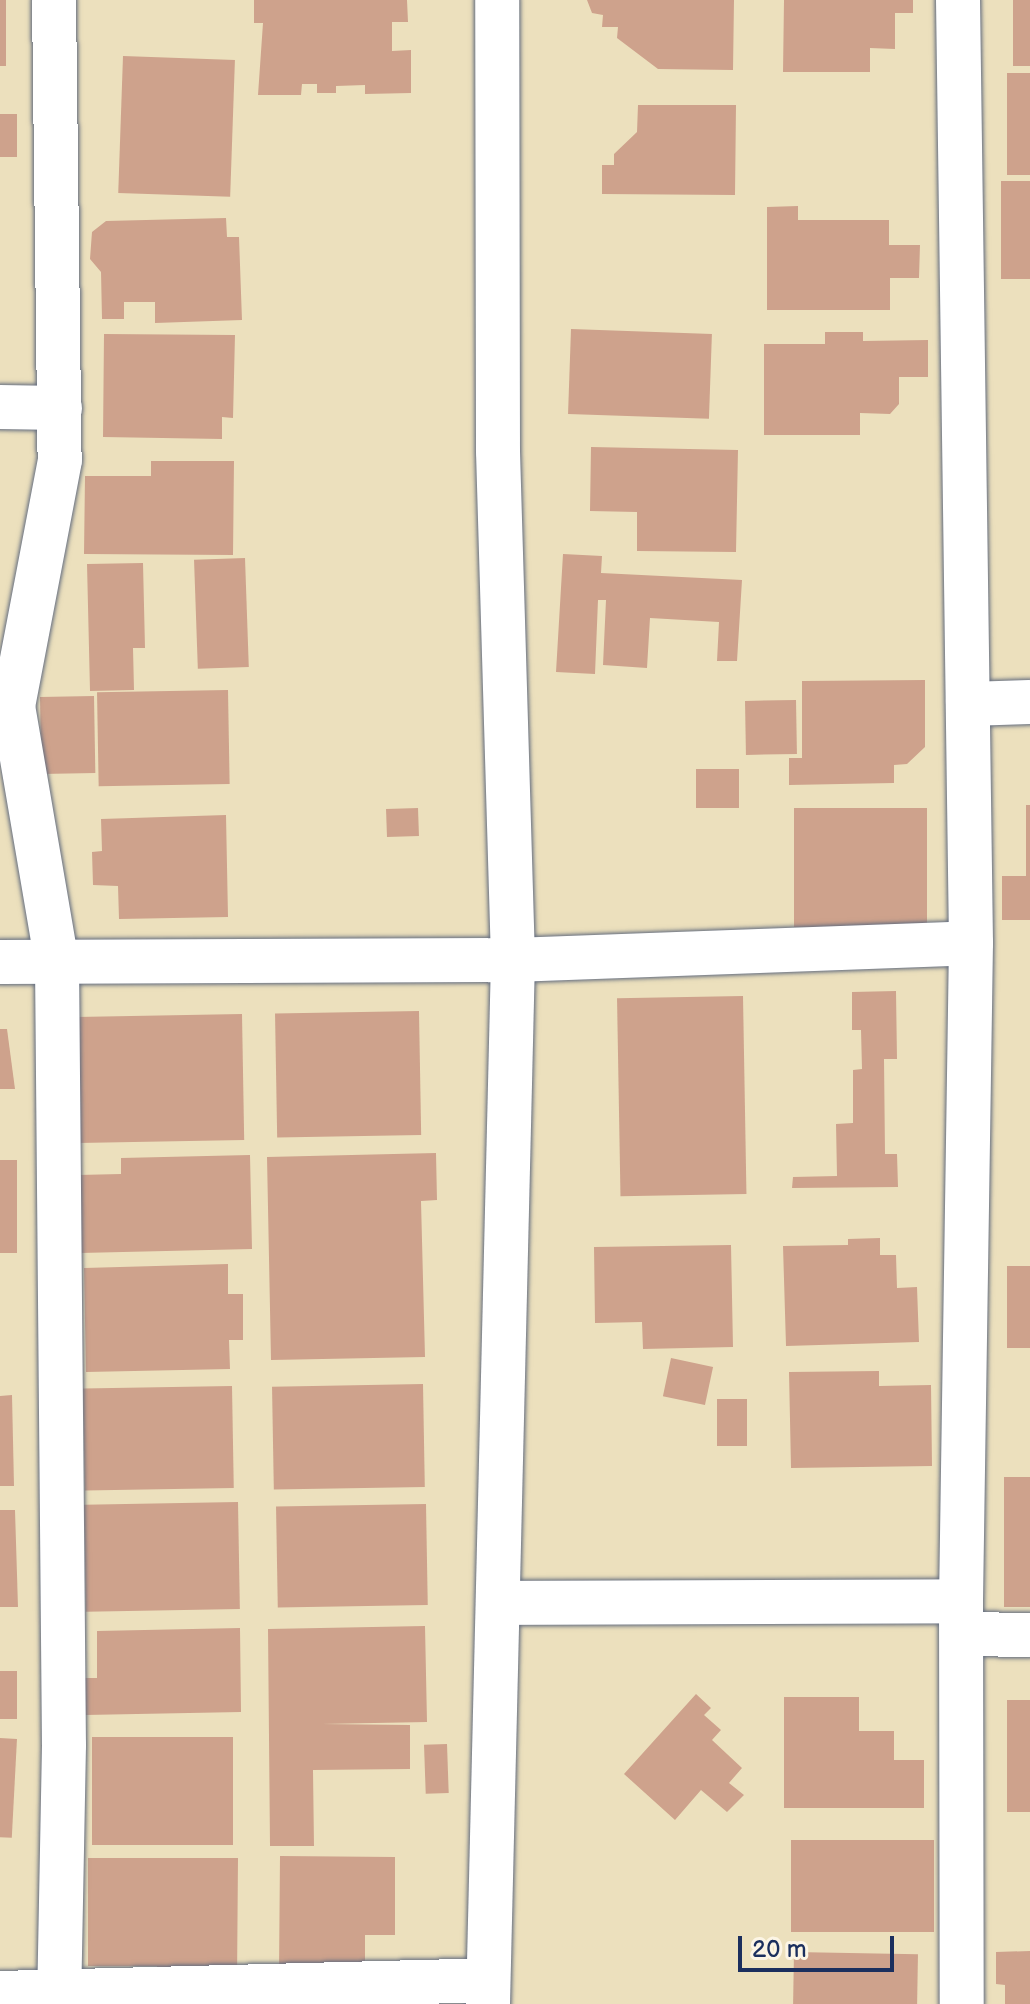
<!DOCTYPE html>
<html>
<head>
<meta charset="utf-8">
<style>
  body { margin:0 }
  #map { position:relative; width:1030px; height:2004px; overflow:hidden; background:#ece0bd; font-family:"Balsamiq Sans",sans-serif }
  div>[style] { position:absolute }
  .building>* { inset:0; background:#cea28c; transform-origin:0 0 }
  .roads { filter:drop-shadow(0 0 2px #646d7f) drop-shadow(0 0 2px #646d7f) }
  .minor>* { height:44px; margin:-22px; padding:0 22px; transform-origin:22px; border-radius:22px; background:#fff }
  span { translate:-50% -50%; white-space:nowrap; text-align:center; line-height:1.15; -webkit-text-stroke:7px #fcf5e5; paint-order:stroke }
  .scale { position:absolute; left:738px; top:1936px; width:156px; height:36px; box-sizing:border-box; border:4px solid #1b2f5e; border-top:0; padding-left:10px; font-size:24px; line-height:28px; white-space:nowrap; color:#1b2f5e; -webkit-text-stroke:6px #fcf5e5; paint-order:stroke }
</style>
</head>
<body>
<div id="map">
  <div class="building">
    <div style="left:0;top:0;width:6px;height:66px"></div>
    <div style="clip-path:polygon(254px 0,407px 0,408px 22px,392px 22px,392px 51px,411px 50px,411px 93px,365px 94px,365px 85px,336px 86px,336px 93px,317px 93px,317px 84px,302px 84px,301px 95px,258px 95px,263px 23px,254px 23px)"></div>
    <div style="clip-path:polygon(587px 0,734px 0,733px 70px,658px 69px,617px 38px,618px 27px,602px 27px,603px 15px,592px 13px)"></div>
    <div style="clip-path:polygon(784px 0,913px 0,913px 13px,895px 13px,895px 49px,870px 48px,870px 72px,783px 72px)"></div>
    <div style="left:1013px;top:0;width:17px;height:66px"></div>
    <div style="left:123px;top:56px;width:112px;height:137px;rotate:2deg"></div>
    <div style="left:1007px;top:73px;width:23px;height:102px"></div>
    <div style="clip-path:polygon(638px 105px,736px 105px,735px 195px,602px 194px,602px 165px,614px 165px,614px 154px,637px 132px)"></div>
    <div style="left:0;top:114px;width:17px;height:43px"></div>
    <div style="left:1001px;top:181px;width:29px;height:98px"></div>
    <div style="clip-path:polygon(798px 206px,798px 220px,889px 220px,889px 245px,920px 245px,919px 278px,890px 278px,890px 310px,767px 310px,767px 207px)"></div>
    <div style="clip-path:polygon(226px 218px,227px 237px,239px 237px,242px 320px,155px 323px,155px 302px,124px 302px,124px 319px,102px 319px,101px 272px,90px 259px,92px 232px,106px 221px)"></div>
    <div style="left:571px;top:329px;width:141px;height:85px;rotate:2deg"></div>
    <div style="clip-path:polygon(825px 332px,863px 332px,863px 341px,928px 340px,928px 377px,899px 377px,899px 404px,890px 414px,860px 413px,860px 435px,764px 435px,764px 344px,825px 344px)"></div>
    <div style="clip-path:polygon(104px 334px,235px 335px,233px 418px,222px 417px,222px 439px,103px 437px)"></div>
    <div style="clip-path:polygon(591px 447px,738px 450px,736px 552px,637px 551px,637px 512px,590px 511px)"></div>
    <div style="clip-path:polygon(151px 461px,234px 461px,233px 555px,84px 554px,85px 476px,151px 476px)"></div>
    <div style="clip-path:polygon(563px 554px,602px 556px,601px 573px,742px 580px,737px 661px,717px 661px,719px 622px,650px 618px,647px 668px,603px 665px,606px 600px,598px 600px,595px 674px,556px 672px)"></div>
    <div style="left:245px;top:558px;width:109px;height:51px;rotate:88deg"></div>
    <div style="clip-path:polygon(143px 563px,145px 648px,133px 648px,134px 690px,90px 691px,87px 564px)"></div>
    <div style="clip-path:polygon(925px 680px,925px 747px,907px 764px,894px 765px,894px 783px,789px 785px,789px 758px,802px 758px,802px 681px)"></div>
    <div style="left:228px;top:690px;width:94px;height:131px;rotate:89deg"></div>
    <div style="left:94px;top:696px;width:77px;height:54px;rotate:89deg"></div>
    <div style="left:796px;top:700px;width:54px;height:51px;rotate:89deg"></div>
    <div style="left:739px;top:769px;width:39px;height:43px;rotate:90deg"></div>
    <div style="clip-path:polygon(1026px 805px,1030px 805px,1030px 920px,1002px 920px,1002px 876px,1026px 876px)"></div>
    <div style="left:418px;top:808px;width:28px;height:32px;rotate:88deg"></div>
    <div style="left:927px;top:808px;width:119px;height:133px;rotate:90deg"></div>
    <div style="clip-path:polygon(226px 815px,228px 917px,119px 919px,118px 886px,93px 885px,92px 852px,102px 851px,101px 819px)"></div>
    <div style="clip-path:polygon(896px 991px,897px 1059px,884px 1059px,885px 1154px,897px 1154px,898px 1187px,792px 1188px,793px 1177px,837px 1176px,836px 1124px,853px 1123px,853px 1070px,862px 1069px,861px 1030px,852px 1030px,852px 992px)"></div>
    <div style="left:743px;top:996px;width:198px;height:126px;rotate:89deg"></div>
    <div style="left:419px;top:1011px;width:124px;height:144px;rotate:89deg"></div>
    <div style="left:242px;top:1014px;width:126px;height:166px;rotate:89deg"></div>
    <div style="clip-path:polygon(0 1029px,7px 1029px,15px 1089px,0 1089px)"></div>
    <div style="clip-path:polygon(436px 1153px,437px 1200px,421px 1201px,425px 1357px,271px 1360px,267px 1157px)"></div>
    <div style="clip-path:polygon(250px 1155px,252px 1249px,80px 1253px,78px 1175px,121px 1174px,121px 1158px)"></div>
    <div style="left:0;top:1160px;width:17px;height:93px"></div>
    <div style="clip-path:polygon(880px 1238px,880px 1255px,896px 1255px,897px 1288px,917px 1287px,919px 1342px,786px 1346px,783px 1246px,848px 1245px,848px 1239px)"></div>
    <div style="clip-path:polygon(731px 1245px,733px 1347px,643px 1349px,642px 1322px,595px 1323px,594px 1247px)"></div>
    <div style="clip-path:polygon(228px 1264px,228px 1294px,243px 1294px,243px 1340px,229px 1340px,230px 1369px,86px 1372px,84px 1268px)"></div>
    <div style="left:1030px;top:1266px;width:82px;height:23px;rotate:90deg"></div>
    <div style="left:671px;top:1358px;width:43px;height:39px;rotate:12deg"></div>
    <div style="clip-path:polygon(879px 1371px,879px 1386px,931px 1385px,932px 1466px,791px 1468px,789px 1372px)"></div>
    <div style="left:423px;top:1384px;width:103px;height:151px;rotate:89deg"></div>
    <div style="left:232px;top:1386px;width:102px;height:149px;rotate:89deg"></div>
    <div style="clip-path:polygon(12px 1395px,14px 1486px,0 1486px,0 1396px)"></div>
    <div style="left:717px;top:1399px;width:30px;height:47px"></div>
    <div style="left:1004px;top:1477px;width:26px;height:130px"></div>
    <div style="left:238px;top:1502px;width:107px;height:154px;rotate:89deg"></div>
    <div style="left:426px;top:1504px;width:101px;height:150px;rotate:89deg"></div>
    <div style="clip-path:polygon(0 1510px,15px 1510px,18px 1607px,0 1607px)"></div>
    <div style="clip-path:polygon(425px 1626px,427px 1722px,322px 1724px,410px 1725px,410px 1769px,313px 1770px,314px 1846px,270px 1846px,268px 1629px)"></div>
    <div style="clip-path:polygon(240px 1628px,241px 1712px,85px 1715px,84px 1678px,97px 1678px,97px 1631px)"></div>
    <div style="left:0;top:1671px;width:17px;height:48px"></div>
    <div style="clip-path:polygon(696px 1694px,711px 1708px,704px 1715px,721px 1730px,712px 1740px,742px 1768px,729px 1783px,744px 1795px,727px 1812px,701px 1790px,675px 1820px,624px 1774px)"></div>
    <div style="clip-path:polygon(784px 1697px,859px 1697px,859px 1731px,894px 1731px,894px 1760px,924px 1760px,924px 1808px,784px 1808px)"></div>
    <div style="left:1007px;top:1700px;width:23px;height:112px"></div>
    <div style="left:92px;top:1737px;width:141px;height:108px"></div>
    <div style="left:0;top:1738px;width:17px;height:99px;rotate:3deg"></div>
    <div style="left:447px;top:1744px;width:49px;height:23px;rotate:88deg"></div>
    <div style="left:791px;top:1840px;width:143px;height:92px"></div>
    <div style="clip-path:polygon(280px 1856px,395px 1857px,395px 1935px,365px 1935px,365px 1972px,279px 1972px)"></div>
    <div style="clip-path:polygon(88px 1858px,238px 1858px,237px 1982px,158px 1981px,157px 1966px,88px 1966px)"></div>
    <div style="clip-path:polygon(1030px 1951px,1030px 2004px,1005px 2004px,1005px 1985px,996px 1984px,996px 1952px)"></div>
    <div style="left:794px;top:1952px;width:124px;height:52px;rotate:1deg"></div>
  </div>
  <div class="roads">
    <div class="minor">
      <div style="left:54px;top:0;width:460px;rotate:89.3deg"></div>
      <div style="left:60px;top:460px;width:250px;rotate:100.8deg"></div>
      <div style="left:13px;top:706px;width:261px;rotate:80.3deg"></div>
      <div style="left:57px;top:963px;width:782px;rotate:89.49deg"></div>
      <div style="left:64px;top:1745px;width:259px;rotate:91.1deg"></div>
      <div style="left:958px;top:0;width:943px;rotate:89.21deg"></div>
      <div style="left:971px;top:943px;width:658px;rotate:90.87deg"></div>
      <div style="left:961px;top:1601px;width:403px;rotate:89.9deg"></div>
      <div style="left:0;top:407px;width:60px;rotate:1deg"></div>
      <div style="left:968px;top:704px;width:62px;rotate:-1.8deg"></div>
      <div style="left:0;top:962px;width:513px;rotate:-0.22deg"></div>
      <div style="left:513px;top:960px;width:458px;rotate:-2.1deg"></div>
      <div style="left:499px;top:1603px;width:462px;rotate:-0.2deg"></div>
      <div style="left:962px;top:1634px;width:68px;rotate:0.8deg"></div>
      <div style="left:0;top:1993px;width:488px;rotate:-1.5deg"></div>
      <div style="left:488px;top:2004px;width:1044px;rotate:-88.63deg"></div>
      <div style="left:513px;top:960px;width:509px;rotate:-91.69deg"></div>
      <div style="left:498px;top:451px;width:451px;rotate:-90.1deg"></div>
    </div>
  </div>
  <div class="scale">20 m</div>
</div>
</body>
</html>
